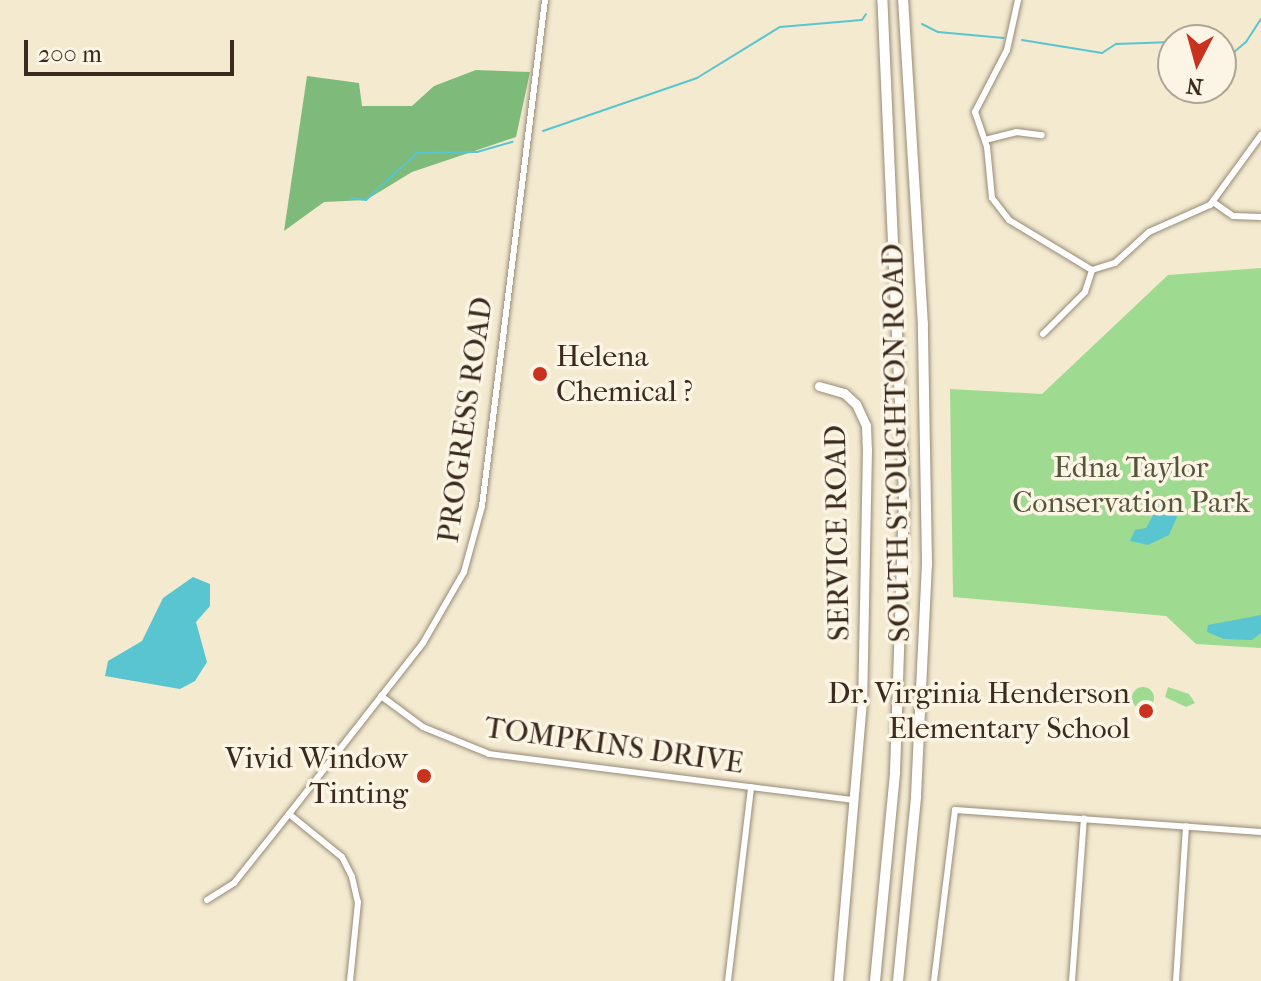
<!DOCTYPE html>
<html>
<head>
<meta charset="utf-8">
<style>
  body { margin:0 }
  #map { position:relative; width:1261px; height:981px; overflow:hidden; background:#f3ead0; font-family:"IM FELL French Canon",serif }
  div>[style] { position:absolute }
  .green>* { inset:0; background:#9edb90 }
  .round { border-radius:50% }
  .forest>* { inset:0; background:#7ebb7a }
  .water>* { inset:0; background:#58c5d0 }
  .stream>* { height:2px; margin:-1px; padding:0 1px; transform-origin:1px; border-radius:1px; background:#58c5d0 }
  .roads { filter:drop-shadow(0 0 2px #978a77) drop-shadow(0 0 2px #978a77) }
  .street>* { height:6px; margin:-3px; padding:0 3px; transform-origin:3px; border-radius:3px; background:#fff }
  .secondary>* { height:9px; margin:-4.5px; padding:0 4.5px; transform-origin:4.5px; border-radius:4.5px; background:#fff }
  .primary>* { height:10px; margin:-5px; padding:0 5px; transform-origin:5px; border-radius:5px; background:#fff }
  .dots>* { width:22px; height:22px; translate:-50% -50%; box-sizing:border-box; border:4px solid #fcf5e5; border-radius:50% }
  span { translate:-50% -50%; white-space:nowrap; text-align:center; line-height:1.15; -webkit-text-stroke:7px #fcf5e5; paint-order:stroke }
  .poi-label { font-size:30px; color:#3b2a1e }
  .left { translate:0 -50%; text-align:left }
  .right { translate:-100% -50%; text-align:right }
  .street-label { font-size:30px; color:#3b2a1e }
  .park-label { font-size:30px; color:#54563a }
  .north { position:absolute; left:1157px; top:24px; width:80px; height:80px; box-sizing:border-box; background:#fcf5e5; border:2px solid #afa495; border-radius:50%; rotate:186deg; font-size:22px; font-weight:700; line-height:32px; text-align:center; color:#3b2a1e }
  .north::after { content:''; display:block; margin:auto; width:28px; height:36px; background:#c8321e; clip-path:polygon(50% 0,100% 100%,50% 72%,0 100%) }
  .scale { position:absolute; left:24px; top:40px; width:210px; height:36px; box-sizing:border-box; border:4px solid #3b2a1e; border-top:0; padding-left:10px; font-size:24px; line-height:28px; white-space:nowrap; color:#3b2a1e; -webkit-text-stroke:6px #fcf5e5; paint-order:stroke }
</style>
</head>
<body>
<div id="map">
  <div class="green">
    <div style="clip-path:polygon(1261px 268px,1261px 648px,1196px 644px,1166px 616px,953px 597px,950px 389px,1042px 394px,1168px 275px)"></div>
    <div class="round" style="left:1132px;top:687px;width:22px;height:22px"></div>
    <div style="clip-path:polygon(1168px 687px,1189px 694px,1195px 703px,1186px 707px,1165px 697px)"></div>
  </div>
  <div class="forest">
    <div style="clip-path:polygon(476px 70px,530px 72px,516px 137px,412px 172px,366px 200px,324px 202px,284px 231px,307px 76px,359px 83px,362px 106px,412px 106px,434px 86px)"></div>
  </div>
  <div class="water">
    <div style="clip-path:polygon(1161px 501px,1173px 506px,1177px 517px,1169px 535px,1148px 545px,1130px 541px,1135px 530px,1146px 528px)"></div>
    <div style="clip-path:polygon(193px 577px,210px 584px,210px 606px,196px 622px,207px 662px,195px 681px,180px 689px,105px 676px,108px 661px,142px 641px,163px 598px)"></div>
    <div style="clip-path:polygon(1261px 615px,1261px 633px,1252px 640px,1224px 639px,1207px 632px,1208px 625px)"></div>
  </div>
  <div class="stream">
    <div style="left:922px;top:24px;width:18px;rotate:27deg"></div>
    <div style="left:938px;top:32px;width:66px;rotate:5.2deg"></div>
    <div style="left:1022px;top:40px;width:81px;rotate:9.2deg"></div>
    <div style="left:1102px;top:53px;width:17px;rotate:-33deg"></div>
    <div style="left:1116px;top:44px;width:57px;rotate:-2deg"></div>
    <div style="left:1183px;top:40px;width:4px"></div>
    <div style="left:1221px;top:63px;width:33px;rotate:-40deg"></div>
    <div style="left:1246px;top:42px;width:27px;rotate:-57deg"></div>
    <div style="left:543px;top:131px;width:163px;rotate:-19deg"></div>
    <div style="left:697px;top:78px;width:97px;rotate:-31.6deg"></div>
    <div style="left:780px;top:27px;width:82px;rotate:-4.9deg"></div>
    <div style="left:862px;top:20px;width:7px;rotate:-56deg"></div>
    <div style="left:351px;top:198px;width:15px;rotate:8deg"></div>
    <div style="left:366px;top:200px;width:69px;rotate:-42.7deg"></div>
    <div style="left:417px;top:153px;width:60px;rotate:-1deg"></div>
    <div style="left:477px;top:152px;width:37px;rotate:-16deg"></div>
  </div>
  <div class="roads">
    <div class="street">
      <div style="left:1018px;top:0;width:51px;rotate:102.4deg"></div>
      <div style="left:1007px;top:50px;width:70px;rotate:117.3deg"></div>
      <div style="left:975px;top:112px;width:37px;rotate:71deg"></div>
      <div style="left:987px;top:147px;width:51px;rotate:84.4deg"></div>
      <div style="left:992px;top:198px;width:28px;rotate:52deg"></div>
      <div style="left:1009px;top:220px;width:97px;rotate:31.1deg"></div>
      <div style="left:1092px;top:270px;width:24px;rotate:-17deg"></div>
      <div style="left:1115px;top:263px;width:46px;rotate:-42.4deg"></div>
      <div style="left:1149px;top:232px;width:67px;rotate:-23.9deg"></div>
      <div style="left:1210px;top:205px;width:87px;rotate:-53.9deg"></div>
      <div style="left:985px;top:140px;width:32px;rotate:-14deg"></div>
      <div style="left:1016px;top:132px;width:26px;rotate:7deg"></div>
      <div style="left:1213px;top:202px;width:24px;rotate:35deg"></div>
      <div style="left:1233px;top:216px;width:28px;rotate:2deg"></div>
      <div style="left:1043px;top:334px;width:59px;rotate:-45deg"></div>
      <div style="left:1085px;top:292px;width:23px;rotate:-72deg"></div>
      <div style="left:381px;top:696px;width:52px;rotate:36.4deg"></div>
      <div style="left:423px;top:727px;width:71px;rotate:22.2deg"></div>
      <div style="left:489px;top:754px;width:369px;rotate:7.2deg"></div>
      <div style="left:289px;top:814px;width:68px;rotate:39.1deg"></div>
      <div style="left:342px;top:857px;width:22px;rotate:63deg"></div>
      <div style="left:352px;top:877px;width:26px;rotate:77deg"></div>
      <div style="left:358px;top:902px;width:79px;rotate:95.8deg"></div>
      <div style="left:207px;top:900px;width:32px;rotate:-32deg"></div>
      <div style="left:234px;top:883px;width:88px;rotate:-51.4deg"></div>
      <div style="left:289px;top:814px;width:217px;rotate:-51.9deg"></div>
      <div style="left:423px;top:643px;width:82px;rotate:-60deg"></div>
      <div style="left:464px;top:572px;width:68px;rotate:-74.7deg"></div>
      <div style="left:482px;top:506px;width:510px;rotate:-82.9deg"></div>
      <div style="left:728px;top:981px;width:195px;rotate:-83.2deg"></div>
      <div style="left:934px;top:981px;width:172px;rotate:-83deg"></div>
      <div style="left:955px;top:810px;width:307px;rotate:4.1deg"></div>
      <div style="left:1072px;top:981px;width:163px;rotate:-85.8deg"></div>
      <div style="left:1176px;top:981px;width:155px;rotate:-86.3deg"></div>
    </div>
    <div class="secondary">
      <div style="left:819px;top:386px;width:26px;rotate:16deg"></div>
      <div style="left:844px;top:393px;width:16px;rotate:43deg"></div>
      <div style="left:856px;top:404px;width:23px;rotate:65deg"></div>
      <div style="left:866px;top:425px;width:23px;rotate:88deg"></div>
      <div style="left:867px;top:448px;width:253px;rotate:91.1deg"></div>
      <div style="left:862px;top:701px;width:281px;rotate:94.9deg"></div>
    </div>
    <div class="primary">
      <div style="left:875px;top:981px;width:210px;rotate:-84.5deg"></div>
      <div style="left:895px;top:772px;width:277px;rotate:-88.1deg"></div>
      <div style="left:904px;top:495px;width:495px;rotate:-92.5deg"></div>
      <div style="left:898px;top:981px;width:186px;rotate:-84.4deg"></div>
      <div style="left:916px;top:796px;width:232px;rotate:-87.3deg"></div>
      <div style="left:927px;top:564px;width:239px;rotate:-91deg"></div>
      <div style="left:923px;top:325px;width:326px;rotate:-93.5deg"></div>
    </div>
  </div>
  <div class="dots">
    <div style="left:540px;top:374px;background:#c8321e"></div>
    <div style="left:1146px;top:711px;background:#c8321e"></div>
    <div style="left:424px;top:776px;background:#c8321e"></div>
  </div>
  <div class="poi-label">
    <span class="left" style="left:556px;top:374px">Helena<br>Chemical ?</span>
    <span class="right" style="left:1130px;top:711px">Dr. Virginia Henderson<br>Elementary School</span>
    <span class="right" style="left:408px;top:776px">Vivid Window<br>Tinting</span>
  </div>
  <div class="street-label">
    <span style="left:466px;top:420px;rotate:-82deg">PROGRESS ROAD</span>
    <span style="left:897px;top:443px;rotate:-91deg">SOUTH STOUGHTON ROAD</span>
    <span style="left:838px;top:533px;rotate:-91deg">SERVICE ROAD</span>
    <span style="left:614px;top:746px;rotate:8deg">TOMPKINS DRIVE</span>
  </div>
  <div class="park-label">
    <span style="left:1131px;top:485px">Edna Taylor<br>Conservation Park</span>
  </div>
  <div class="north">N</div>
  <div class="scale">200 m</div>
</div>
</body>
</html>
